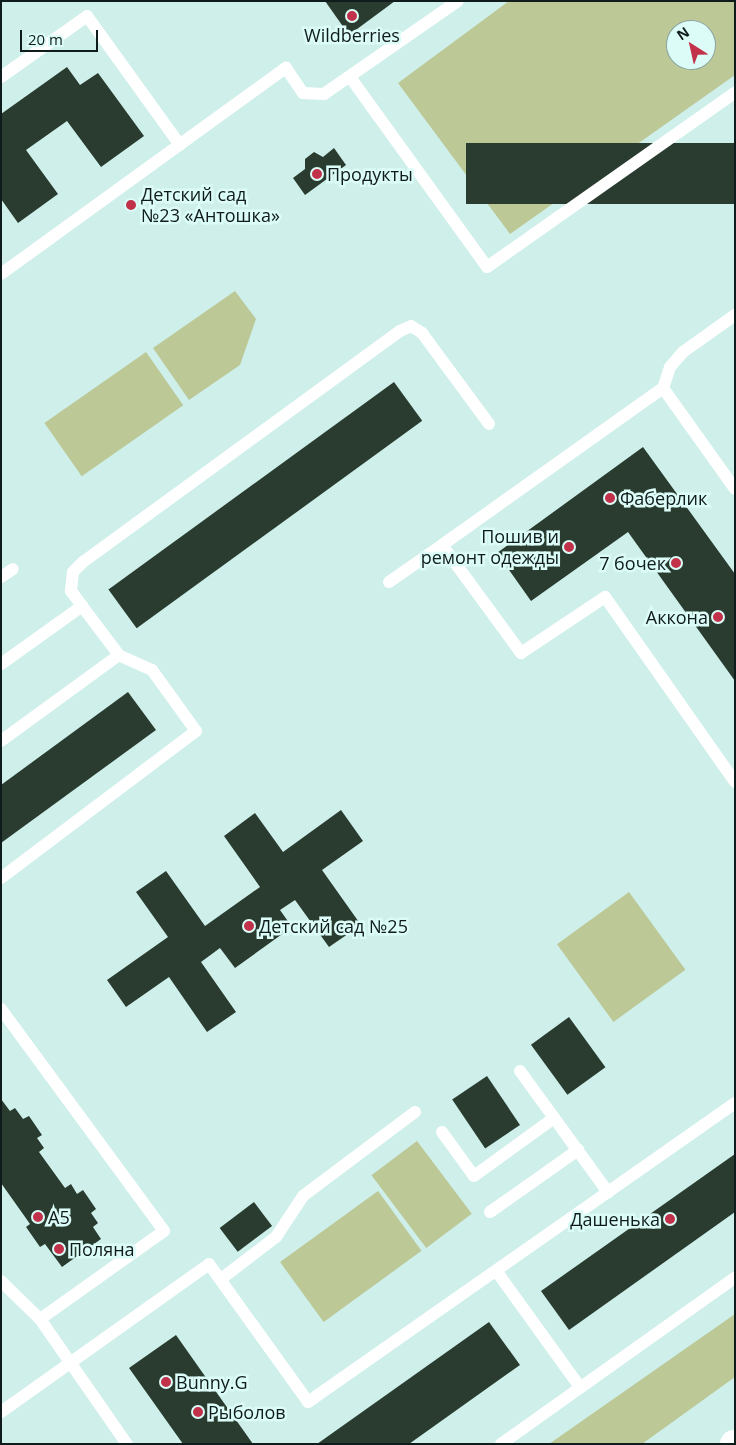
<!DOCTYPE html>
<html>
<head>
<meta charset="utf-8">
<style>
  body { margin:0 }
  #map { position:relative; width:736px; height:1445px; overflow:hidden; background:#cfefeb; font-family:"Open Sans",sans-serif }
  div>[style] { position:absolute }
  .green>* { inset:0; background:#bcc896; transform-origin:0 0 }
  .building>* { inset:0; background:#293c2f; transform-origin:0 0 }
  .lane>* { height:12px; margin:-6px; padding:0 6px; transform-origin:6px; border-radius:6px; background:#fff }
  .secondary>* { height:28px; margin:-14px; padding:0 14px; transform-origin:14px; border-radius:14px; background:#fff }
  .dots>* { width:14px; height:14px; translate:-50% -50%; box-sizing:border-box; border:2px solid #dcfcf8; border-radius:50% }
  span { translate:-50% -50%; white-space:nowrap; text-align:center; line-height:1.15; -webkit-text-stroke:5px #dcfcf8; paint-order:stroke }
  .poi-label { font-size:18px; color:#101c1b }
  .left { translate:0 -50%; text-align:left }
  .right { translate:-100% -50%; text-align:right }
  .frame { position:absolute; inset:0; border:2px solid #101c1b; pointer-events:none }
  .north { position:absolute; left:666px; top:20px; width:50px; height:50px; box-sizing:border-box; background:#dcfcf8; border:1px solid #8aa2a0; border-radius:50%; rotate:325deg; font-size:14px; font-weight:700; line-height:20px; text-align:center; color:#101c1b }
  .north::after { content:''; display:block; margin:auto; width:18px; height:22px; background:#c2314a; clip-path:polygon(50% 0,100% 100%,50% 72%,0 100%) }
  .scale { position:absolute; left:20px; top:30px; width:78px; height:22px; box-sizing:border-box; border:2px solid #101c1b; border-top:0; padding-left:6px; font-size:15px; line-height:18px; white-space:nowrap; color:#101c1b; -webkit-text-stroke:4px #dcfcf8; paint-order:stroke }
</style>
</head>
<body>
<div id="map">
  <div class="green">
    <div style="clip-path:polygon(evenodd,509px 1px,735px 1px,735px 75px,510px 234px,398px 83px,509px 1px,676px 30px,706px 30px,706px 60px,676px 60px,676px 30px)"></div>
    <div style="clip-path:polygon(235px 291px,256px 319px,240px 365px,189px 400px,153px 348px)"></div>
    <div style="left:146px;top:352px;width:65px;height:124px;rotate:55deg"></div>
    <div style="left:629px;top:892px;width:96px;height:89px;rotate:54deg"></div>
    <div style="left:417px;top:1141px;width:91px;height:57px;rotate:53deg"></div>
    <div style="left:378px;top:1191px;width:74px;height:121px;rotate:54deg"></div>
    <div style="clip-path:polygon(735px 1314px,735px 1377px,642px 1444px,549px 1444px)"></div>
  </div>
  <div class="building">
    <div style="clip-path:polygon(325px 1px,395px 1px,349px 35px)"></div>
    <div style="clip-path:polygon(67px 67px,80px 85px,98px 73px,144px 136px,101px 167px,67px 121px,26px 150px,58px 194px,18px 223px,1px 199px,1px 114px)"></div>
    <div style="left:735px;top:143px;width:61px;height:269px;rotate:90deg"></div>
    <div style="clip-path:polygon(334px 148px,346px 165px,305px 195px,293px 178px,305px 169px,305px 159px,314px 152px,323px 157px)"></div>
    <div style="left:394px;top:382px;width:48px;height:353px;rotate:54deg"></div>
    <div style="clip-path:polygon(643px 447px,735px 574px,735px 681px,628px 532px,531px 601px,497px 553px)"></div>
    <div style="clip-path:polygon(128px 692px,156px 730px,1px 843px,1px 785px)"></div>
    <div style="clip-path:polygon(341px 810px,363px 841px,322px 870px,361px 925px,329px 947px,295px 900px,280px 910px,292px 927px,235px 968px,220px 948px,201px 962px,236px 1012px,207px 1032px,169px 977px,126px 1007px,107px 980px,168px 937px,136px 892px,166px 871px,205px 926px,260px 887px,224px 836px,255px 813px,283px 852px)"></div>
    <div style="left:569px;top:1017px;width:62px;height:47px;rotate:54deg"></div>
    <div style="left:487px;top:1076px;width:59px;height:42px;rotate:56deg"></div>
    <div style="clip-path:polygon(1px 1099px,10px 1111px,15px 1108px,23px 1119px,29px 1116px,42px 1135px,37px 1138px,44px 1148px,39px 1152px,65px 1188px,71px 1184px,77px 1194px,83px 1190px,96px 1209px,91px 1213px,98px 1223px,93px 1227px,101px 1239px,62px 1267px,45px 1244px,40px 1247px,26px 1227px,30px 1224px,1px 1183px)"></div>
    <div style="clip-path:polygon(735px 1154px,735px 1212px,569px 1330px,541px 1291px)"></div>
    <div style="left:254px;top:1202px;width:30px;height:43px;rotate:53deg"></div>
    <div style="clip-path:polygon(489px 1322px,520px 1365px,409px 1444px,317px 1444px)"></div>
    <div style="clip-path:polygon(176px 1335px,207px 1379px,253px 1444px,183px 1444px,129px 1368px)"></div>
  </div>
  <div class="lane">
    <div style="left:1px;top:77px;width:105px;rotate:-35.3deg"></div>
    <div style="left:87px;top:16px;width:159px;rotate:54.2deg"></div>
    <div style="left:350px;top:77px;width:234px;rotate:54.2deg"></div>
    <div style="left:487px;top:267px;width:303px;rotate:-35.1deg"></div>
    <div style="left:1px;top:274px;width:352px;rotate:-35.9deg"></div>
    <div style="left:286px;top:68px;width:30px;rotate:56deg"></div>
    <div style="left:303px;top:93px;width:21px;rotate:3deg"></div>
    <div style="left:324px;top:94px;width:163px;rotate:-34.8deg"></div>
    <div style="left:735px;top:315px;width:64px;rotate:144.6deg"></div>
    <div style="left:683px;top:352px;width:20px;rotate:131deg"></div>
    <div style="left:670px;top:367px;width:22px;rotate:108deg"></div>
    <div style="left:663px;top:388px;width:124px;rotate:54.5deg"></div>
    <div style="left:663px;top:388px;width:271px;rotate:144.6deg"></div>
    <div style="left:442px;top:545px;width:134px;rotate:53.8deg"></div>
    <div style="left:521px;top:653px;width:101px;rotate:-33.7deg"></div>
    <div style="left:605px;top:597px;width:226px;rotate:54.9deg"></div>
    <div style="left:1px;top:577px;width:14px;rotate:-34deg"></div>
    <div style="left:389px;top:582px;width:65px;rotate:-34.9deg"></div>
    <div style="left:1px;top:664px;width:100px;rotate:-35.6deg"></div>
    <div style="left:82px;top:606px;width:19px;rotate:-126deg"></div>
    <div style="left:71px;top:591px;width:19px;rotate:-84deg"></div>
    <div style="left:73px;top:572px;width:14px;rotate:-45deg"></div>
    <div style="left:83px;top:562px;width:392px;rotate:-36.1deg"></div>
    <div style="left:400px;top:331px;width:12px;rotate:-24deg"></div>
    <div style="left:411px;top:326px;width:13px;rotate:32deg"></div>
    <div style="left:422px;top:333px;width:113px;rotate:53.6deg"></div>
    <div style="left:1px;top:741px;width:146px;rotate:-36.1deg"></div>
    <div style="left:1px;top:878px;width:244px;rotate:-37deg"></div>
    <div style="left:196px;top:731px;width:75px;rotate:-125.8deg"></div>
    <div style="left:152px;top:670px;width:36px;rotate:-156deg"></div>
    <div style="left:119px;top:655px;width:61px;rotate:-127.1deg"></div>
    <div style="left:1px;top:1009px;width:275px;rotate:53.7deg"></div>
    <div style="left:164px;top:1231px;width:152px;rotate:144.6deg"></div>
    <div style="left:520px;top:1071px;width:150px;rotate:54deg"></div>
    <div style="left:442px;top:1132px;width:54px;rotate:54deg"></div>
    <div style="left:474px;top:1176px;width:99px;rotate:-35.9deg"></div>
    <div style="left:490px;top:1212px;width:108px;rotate:-35.2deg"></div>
    <div style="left:497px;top:1272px;width:142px;rotate:54.2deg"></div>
    <div style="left:221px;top:1279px;width:69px;rotate:-37.4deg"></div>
    <div style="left:276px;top:1237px;width:49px;rotate:-56.6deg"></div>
    <div style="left:303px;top:1196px;width:140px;rotate:-36.9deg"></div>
    <div style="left:1px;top:1281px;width:54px;rotate:44.3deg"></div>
    <div style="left:40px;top:1319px;width:152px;rotate:55.2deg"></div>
    <div style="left:1px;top:1412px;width:255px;rotate:-35.4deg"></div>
    <div style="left:209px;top:1264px;width:170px;rotate:54.3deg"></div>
    <div style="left:308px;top:1402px;width:521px;rotate:-35deg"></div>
    <div style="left:501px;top:1444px;width:287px;rotate:-35.4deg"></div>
  </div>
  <div class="secondary">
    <div style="left:734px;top:1444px;width:1px"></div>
  </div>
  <div class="dots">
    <div style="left:352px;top:16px;background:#c2314a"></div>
    <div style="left:317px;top:174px;background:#c2314a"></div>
    <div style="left:131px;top:205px;background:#c2314a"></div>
    <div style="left:610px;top:498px;background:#c2314a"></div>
    <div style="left:569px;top:547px;background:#c2314a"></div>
    <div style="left:676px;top:563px;background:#c2314a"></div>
    <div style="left:718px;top:617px;background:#c2314a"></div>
    <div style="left:249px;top:926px;background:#c2314a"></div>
    <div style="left:38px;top:1217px;background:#c2314a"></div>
    <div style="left:670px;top:1219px;background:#c2314a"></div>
    <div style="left:59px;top:1249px;background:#c2314a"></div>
    <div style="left:166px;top:1382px;background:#c2314a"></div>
    <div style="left:198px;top:1412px;background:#c2314a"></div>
  </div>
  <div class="poi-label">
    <span style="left:352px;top:35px">Wildberries</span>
    <span class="left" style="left:327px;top:174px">Продукты</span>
    <span class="left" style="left:141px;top:205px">Детский сад<br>№23 «Антошка»</span>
    <span class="left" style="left:620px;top:498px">Фаберлик</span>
    <span class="right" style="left:559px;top:547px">Пошив и<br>ремонт одежды</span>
    <span class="right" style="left:666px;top:563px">7 бочек</span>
    <span class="right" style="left:708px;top:617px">Аккона</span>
    <span class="left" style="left:259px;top:926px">Детский сад №25</span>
    <span class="left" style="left:48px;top:1217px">А5</span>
    <span class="right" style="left:660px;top:1219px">Дашенька</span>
    <span class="left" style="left:69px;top:1249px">Поляна</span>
    <span class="left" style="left:176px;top:1382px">Bunny.G</span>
    <span class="left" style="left:208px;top:1412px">Рыболов</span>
  </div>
  <div class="frame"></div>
  <div class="north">N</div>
  <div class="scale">20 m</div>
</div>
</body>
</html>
